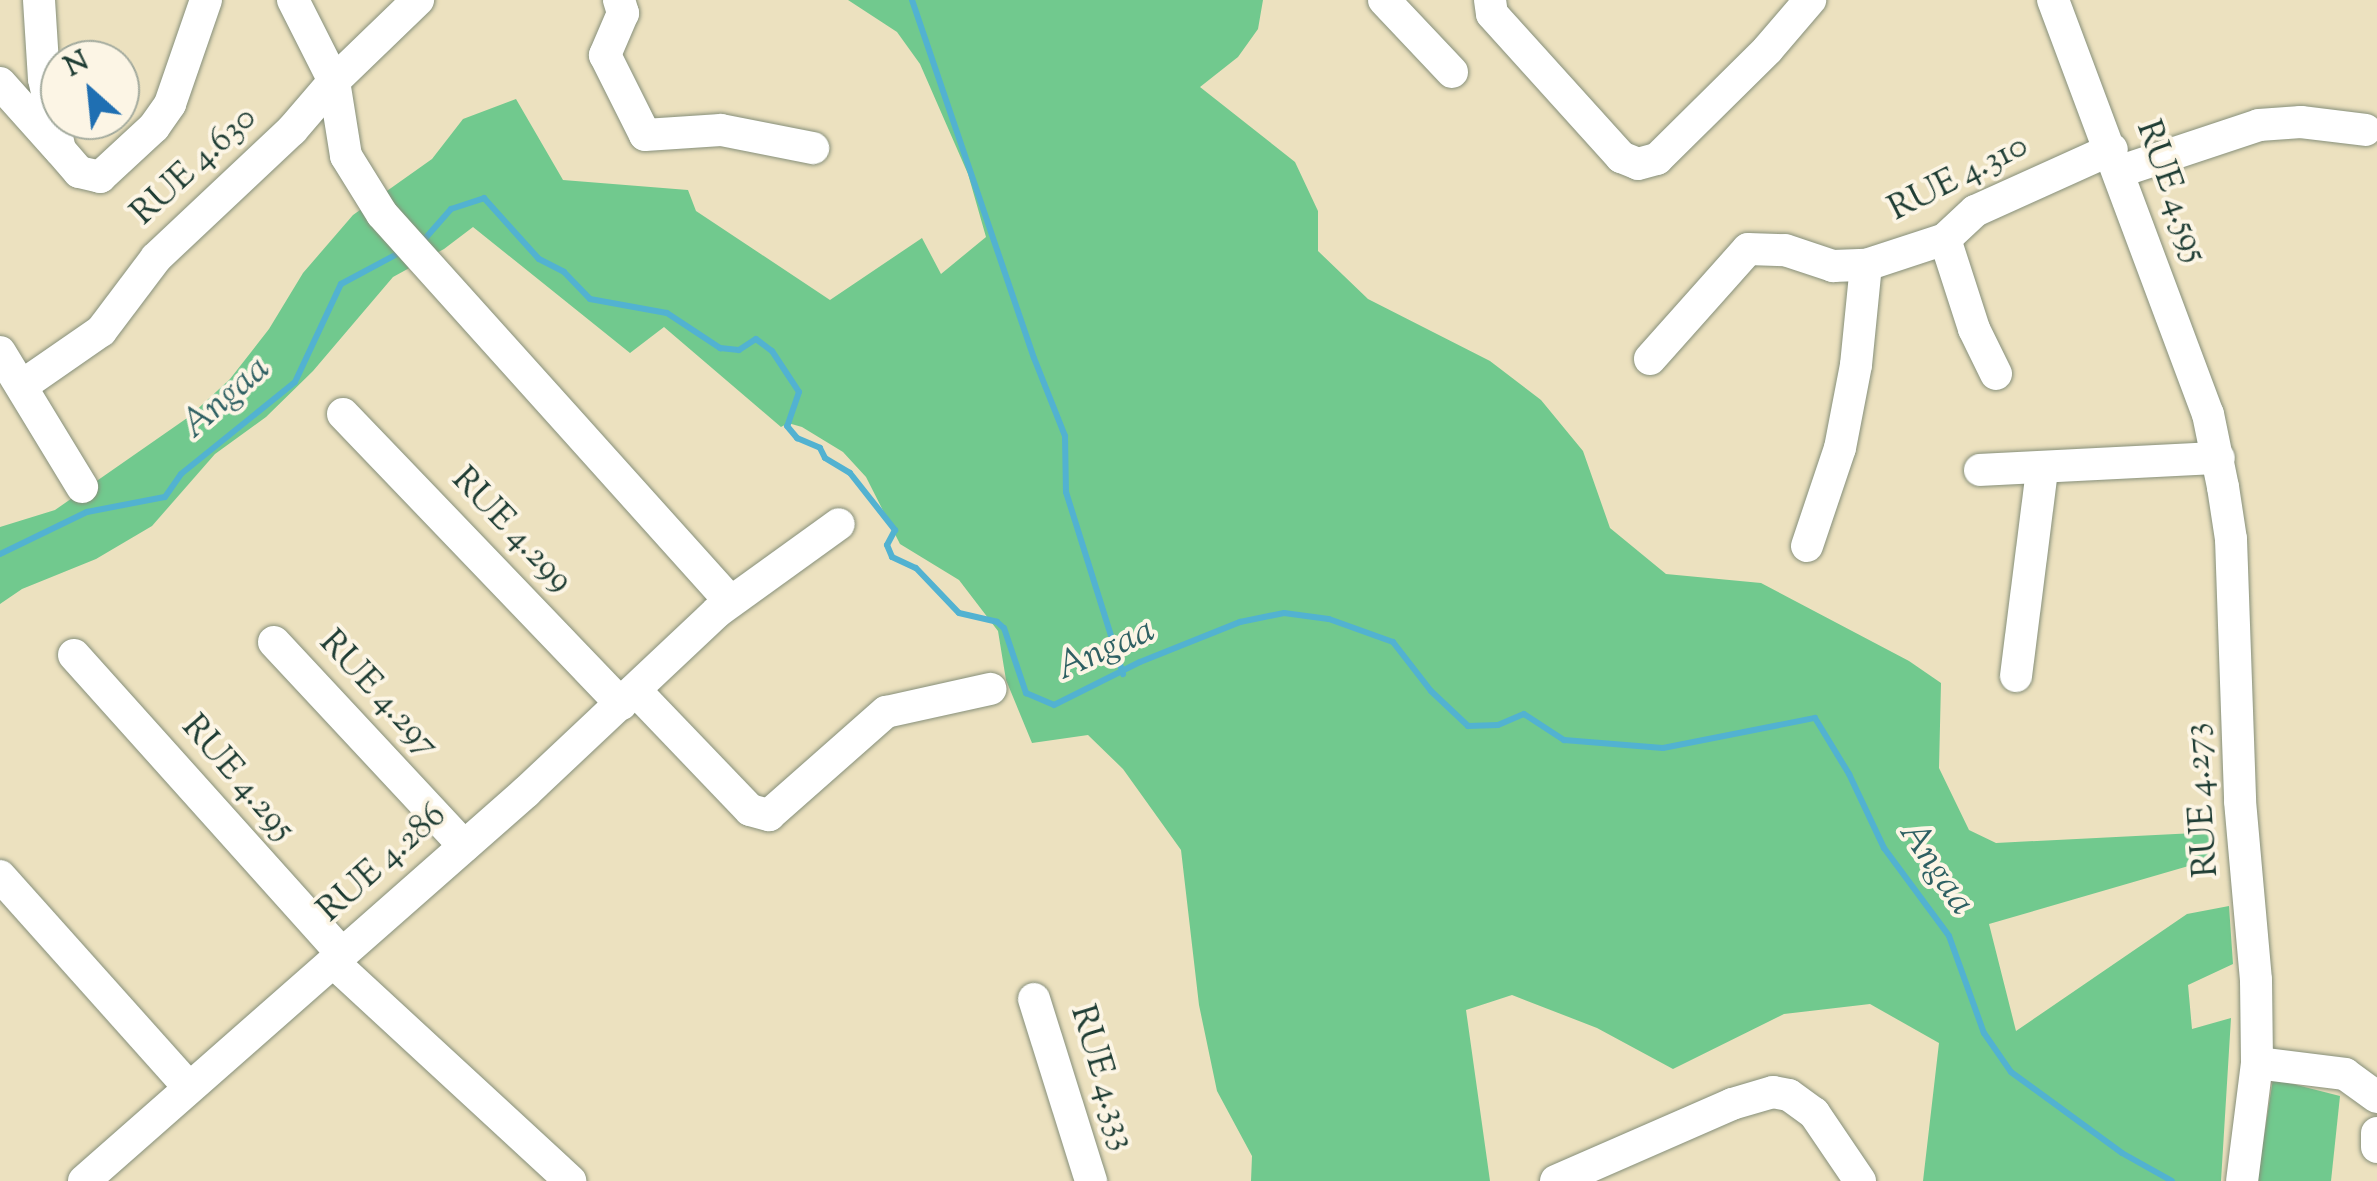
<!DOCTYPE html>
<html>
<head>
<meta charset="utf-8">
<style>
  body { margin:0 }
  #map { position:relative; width:2377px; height:1181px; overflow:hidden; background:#ece1bf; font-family:"Sorts Mill Goudy",serif }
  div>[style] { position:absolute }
  .green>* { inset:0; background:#71c98e }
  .stream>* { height:6px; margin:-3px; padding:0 3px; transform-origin:3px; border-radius:3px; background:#52b2d1 }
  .roads { filter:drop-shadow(0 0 2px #868f7a) drop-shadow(0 0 2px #868f7a) }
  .minor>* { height:32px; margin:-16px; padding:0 16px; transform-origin:16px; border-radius:16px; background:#fff }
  span { translate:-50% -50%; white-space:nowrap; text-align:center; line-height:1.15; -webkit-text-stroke:8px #fcf5e5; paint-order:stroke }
  .street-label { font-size:35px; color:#1f3d34 }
  .water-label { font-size:38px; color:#2e6063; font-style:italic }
  .north { position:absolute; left:40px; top:40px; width:100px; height:100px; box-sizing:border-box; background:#fcf5e5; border:2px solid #a4ab9e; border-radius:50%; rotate:333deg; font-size:28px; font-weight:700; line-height:40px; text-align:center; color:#1f3d34 }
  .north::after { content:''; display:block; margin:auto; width:35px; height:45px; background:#1f6fb2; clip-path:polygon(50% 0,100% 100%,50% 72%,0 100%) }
</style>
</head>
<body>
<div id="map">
  <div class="green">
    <div style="clip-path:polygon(848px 0,1263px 0,1258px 29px,1238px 57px,1200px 87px,1295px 162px,1318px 211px,1318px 251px,1368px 299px,1490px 361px,1541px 400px,1583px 451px,1610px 528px,1666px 574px,1761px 583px,1909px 661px,1941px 683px,1939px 768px,1969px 830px,1996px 843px,2215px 832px,2216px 858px,1989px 924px,2016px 1031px,2187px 914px,2229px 906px,2233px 964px,2188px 985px,2192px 1029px,2231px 1018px,2221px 1181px,1923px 1181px,1939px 1043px,1870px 1004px,1784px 1014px,1673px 1069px,1597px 1028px,1512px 995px,1466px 1010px,1490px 1181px,1251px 1181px,1252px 1156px,1217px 1091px,1199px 1005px,1181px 850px,1123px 769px,1088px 735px,1032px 743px,1006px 680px,998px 631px,959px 580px,900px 544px,866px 477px,843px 452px,802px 427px,788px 423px,781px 427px,664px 327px,630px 353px,473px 227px,444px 249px,393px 277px,313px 371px,266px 417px,215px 454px,152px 526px,96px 559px,22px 589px,0 604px,0 527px,55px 510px,190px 416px,230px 379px,269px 329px,303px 273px,353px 215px,432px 159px,463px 119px,516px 99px,563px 180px,688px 190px,696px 211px,830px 300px,922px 238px,941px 274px,986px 237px,968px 174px,920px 64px,897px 32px)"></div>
    <div style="clip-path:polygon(2273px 1079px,2340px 1096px,2331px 1181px,2257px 1181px)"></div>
  </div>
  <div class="stream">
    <div style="left:912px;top:0;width:378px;rotate:71.2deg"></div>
    <div style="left:1034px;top:358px;width:84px;rotate:68.3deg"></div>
    <div style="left:1065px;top:436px;width:56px;rotate:89deg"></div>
    <div style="left:1066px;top:492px;width:191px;rotate:72.6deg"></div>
    <div style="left:422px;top:242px;width:44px;rotate:-48.7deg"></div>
    <div style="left:451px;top:209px;width:35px;rotate:-18deg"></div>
    <div style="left:484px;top:198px;width:82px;rotate:48deg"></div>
    <div style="left:539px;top:259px;width:28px;rotate:27deg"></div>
    <div style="left:564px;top:272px;width:37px;rotate:46deg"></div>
    <div style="left:590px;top:299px;width:78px;rotate:10.3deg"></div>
    <div style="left:667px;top:313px;width:64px;rotate:33.4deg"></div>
    <div style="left:720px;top:348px;width:19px;rotate:6deg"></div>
    <div style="left:739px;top:350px;width:20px;rotate:-33deg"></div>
    <div style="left:756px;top:339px;width:20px;rotate:37deg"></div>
    <div style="left:772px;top:351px;width:49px;rotate:56.6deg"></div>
    <div style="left:799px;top:392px;width:36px;rotate:109deg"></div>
    <div style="left:787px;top:426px;width:16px;rotate:50deg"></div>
    <div style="left:797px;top:438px;width:25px;rotate:23deg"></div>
    <div style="left:820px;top:448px;width:11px;rotate:63deg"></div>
    <div style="left:825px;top:458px;width:29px;rotate:31deg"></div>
    <div style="left:850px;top:473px;width:73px;rotate:51.7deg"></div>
    <div style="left:895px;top:530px;width:17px;rotate:118deg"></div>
    <div style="left:887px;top:545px;width:13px;rotate:67deg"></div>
    <div style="left:892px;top:557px;width:26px;rotate:25deg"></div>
    <div style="left:916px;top:568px;width:62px;rotate:46.3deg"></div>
    <div style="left:959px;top:613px;width:39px;rotate:13deg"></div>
    <div style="left:997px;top:622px;width:9px;rotate:41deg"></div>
    <div style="left:1004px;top:628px;width:69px;rotate:71.3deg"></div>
    <div style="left:1026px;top:693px;width:30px;rotate:23deg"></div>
    <div style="left:1054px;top:705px;width:96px;rotate:-26.6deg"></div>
    <div style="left:1140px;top:662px;width:108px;rotate:-21.8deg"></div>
    <div style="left:1240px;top:622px;width:45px;rotate:-11.6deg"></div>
    <div style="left:1284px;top:613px;width:45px;rotate:7.6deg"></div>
    <div style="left:1329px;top:619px;width:68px;rotate:19.8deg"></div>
    <div style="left:1393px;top:642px;width:62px;rotate:52.2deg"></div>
    <div style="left:1431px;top:691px;width:51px;rotate:43.4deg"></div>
    <div style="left:1468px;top:726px;width:30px;rotate:-2deg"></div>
    <div style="left:1498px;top:725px;width:28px;rotate:-23deg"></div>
    <div style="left:1524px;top:714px;width:48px;rotate:33deg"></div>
    <div style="left:1564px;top:740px;width:99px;rotate:4.6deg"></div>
    <div style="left:1663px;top:748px;width:155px;rotate:-11.2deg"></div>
    <div style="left:1815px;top:718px;width:66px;rotate:58.7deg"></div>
    <div style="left:1849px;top:774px;width:82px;rotate:64.7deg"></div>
    <div style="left:1884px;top:848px;width:109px;rotate:53.5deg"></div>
    <div style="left:1949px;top:936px;width:103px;rotate:70.2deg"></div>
    <div style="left:1984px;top:1033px;width:47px;rotate:55.3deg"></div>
    <div style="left:2011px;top:1072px;width:137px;rotate:36.1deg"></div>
    <div style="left:2122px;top:1153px;width:57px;rotate:29.2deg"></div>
    <div style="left:0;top:554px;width:97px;rotate:-25.8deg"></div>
    <div style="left:87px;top:512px;width:79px;rotate:-10.9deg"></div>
    <div style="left:165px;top:497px;width:28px;rotate:-55deg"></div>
    <div style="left:181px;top:474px;width:146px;rotate:-38.9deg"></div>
    <div style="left:295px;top:382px;width:108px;rotate:-64.9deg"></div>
    <div style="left:341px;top:284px;width:68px;rotate:-28.1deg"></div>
  </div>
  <div class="roads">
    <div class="minor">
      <div style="left:39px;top:0;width:79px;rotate:86.4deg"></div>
      <div style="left:44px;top:79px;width:73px;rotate:77.3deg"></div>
      <div style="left:60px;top:150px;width:29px;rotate:49deg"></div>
      <div style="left:79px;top:172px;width:22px;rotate:13deg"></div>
      <div style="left:100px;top:177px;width:74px;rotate:-42.8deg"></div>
      <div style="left:154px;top:127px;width:28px;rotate:-55deg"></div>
      <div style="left:170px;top:104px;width:110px;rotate:-70.9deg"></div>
      <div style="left:293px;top:0;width:91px;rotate:63.2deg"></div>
      <div style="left:334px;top:81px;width:76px;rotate:80.9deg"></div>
      <div style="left:346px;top:156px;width:68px;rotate:58.2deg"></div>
      <div style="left:382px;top:214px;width:520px;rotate:48.04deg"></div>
      <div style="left:619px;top:0;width:14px;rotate:73deg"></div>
      <div style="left:623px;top:13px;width:46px;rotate:113.2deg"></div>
      <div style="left:605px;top:55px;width:89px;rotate:63.4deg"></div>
      <div style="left:645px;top:135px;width:76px;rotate:-3.8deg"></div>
      <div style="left:721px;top:130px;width:94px;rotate:11.1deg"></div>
      <div style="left:1384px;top:0;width:99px;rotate:46.6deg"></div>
      <div style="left:1490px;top:0;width:14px;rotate:82deg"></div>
      <div style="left:1492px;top:14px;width:193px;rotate:47.9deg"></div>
      <div style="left:1621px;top:157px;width:18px;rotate:22deg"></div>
      <div style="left:1638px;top:164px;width:20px;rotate:-15deg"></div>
      <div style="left:1657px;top:159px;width:156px;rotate:-44.7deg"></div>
      <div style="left:1768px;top:49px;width:65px;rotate:-49.4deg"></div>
      <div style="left:2053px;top:0;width:442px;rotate:69.5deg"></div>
      <div style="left:2208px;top:414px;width:75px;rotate:78.4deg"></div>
      <div style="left:2223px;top:487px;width:53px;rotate:81.3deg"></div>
      <div style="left:2231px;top:539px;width:262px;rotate:88deg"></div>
      <div style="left:2240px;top:801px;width:180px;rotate:84.9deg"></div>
      <div style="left:2256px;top:980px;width:83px;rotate:89.3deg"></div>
      <div style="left:2257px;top:1063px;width:119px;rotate:97.2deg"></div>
      <div style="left:0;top:83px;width:86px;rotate:48.3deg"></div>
      <div style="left:2121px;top:171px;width:145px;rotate:-18.4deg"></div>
      <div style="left:2259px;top:125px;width:42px;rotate:-4.1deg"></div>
      <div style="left:2301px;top:122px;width:65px;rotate:7deg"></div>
      <div style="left:1945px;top:239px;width:95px;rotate:72.1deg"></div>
      <div style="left:1974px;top:329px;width:50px;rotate:63.9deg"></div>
      <div style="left:0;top:352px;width:158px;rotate:58.7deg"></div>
      <div style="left:1650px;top:359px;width:147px;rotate:-48.3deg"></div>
      <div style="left:1748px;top:249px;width:37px;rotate:2deg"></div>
      <div style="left:1785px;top:250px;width:51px;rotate:18.4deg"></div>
      <div style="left:1833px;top:266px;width:33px;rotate:-2deg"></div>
      <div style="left:1866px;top:265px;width:83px;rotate:-18.2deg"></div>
      <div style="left:1945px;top:239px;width:41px;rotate:-43deg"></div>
      <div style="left:1975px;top:211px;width:150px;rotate:-24.3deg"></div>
      <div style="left:23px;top:385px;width:95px;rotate:-34.7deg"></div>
      <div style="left:101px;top:331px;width:91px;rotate:-53deg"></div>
      <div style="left:156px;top:258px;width:187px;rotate:-43.3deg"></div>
      <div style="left:292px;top:130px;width:65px;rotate:-49.4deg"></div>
      <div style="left:334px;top:81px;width:117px;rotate:-44deg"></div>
      <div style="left:343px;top:414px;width:402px;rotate:46.2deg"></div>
      <div style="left:1980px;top:470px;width:239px;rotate:-2.9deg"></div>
      <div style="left:1807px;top:546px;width:103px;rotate:-71.4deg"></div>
      <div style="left:1840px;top:448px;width:85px;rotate:-79.1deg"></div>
      <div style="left:1856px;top:365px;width:100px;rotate:-84.3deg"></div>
      <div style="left:274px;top:642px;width:279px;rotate:47deg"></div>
      <div style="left:74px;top:655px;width:402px;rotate:48.1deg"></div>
      <div style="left:2016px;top:676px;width:209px;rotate:-82.8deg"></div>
      <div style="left:635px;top:690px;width:166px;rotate:46.2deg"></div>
      <div style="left:750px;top:810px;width:20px;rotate:15deg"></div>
      <div style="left:769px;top:815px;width:156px;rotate:-41.4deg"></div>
      <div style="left:886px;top:712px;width:107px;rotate:-12.5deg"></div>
      <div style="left:0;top:876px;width:282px;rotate:48.2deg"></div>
      <div style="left:333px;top:962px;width:323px;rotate:42.7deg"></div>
      <div style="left:1034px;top:999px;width:191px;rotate:72.6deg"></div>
      <div style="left:2257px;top:1063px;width:89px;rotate:7.1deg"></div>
      <div style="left:2345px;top:1074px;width:39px;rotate:36deg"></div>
      <div style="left:2377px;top:1133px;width:14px;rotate:90deg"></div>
      <div style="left:84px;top:1181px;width:589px;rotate:-41.35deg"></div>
      <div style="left:526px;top:792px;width:262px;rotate:-43.3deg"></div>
      <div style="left:717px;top:612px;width:150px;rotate:-35.8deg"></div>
      <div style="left:1556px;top:1181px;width:192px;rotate:-23.6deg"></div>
      <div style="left:1732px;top:1104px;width:43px;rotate:-16.3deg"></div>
      <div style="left:1773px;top:1092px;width:16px;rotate:11deg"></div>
      <div style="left:1789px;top:1095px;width:31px;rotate:36deg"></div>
      <div style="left:1814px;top:1113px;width:82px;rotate:55.9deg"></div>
    </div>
  </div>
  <div class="street-label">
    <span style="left:195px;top:167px;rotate:-43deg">RUE 4.630</span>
    <span style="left:1959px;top:179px;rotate:-27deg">RUE 4.310</span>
    <span style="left:2170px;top:192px;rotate:70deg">RUE 4.595</span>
    <span style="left:511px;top:531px;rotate:46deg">RUE 4.299</span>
    <span style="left:378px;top:695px;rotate:47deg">RUE 4.297</span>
    <span style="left:237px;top:779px;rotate:49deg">RUE 4.295</span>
    <span style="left:2203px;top:800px;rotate:-94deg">RUE 4.273</span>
    <span style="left:383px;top:864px;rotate:-42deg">RUE 4.286</span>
    <span style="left:1101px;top:1078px;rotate:73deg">RUE 4.333</span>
  </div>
  <div class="water-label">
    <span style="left:227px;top:399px;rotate:-41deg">Angaa</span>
    <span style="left:1106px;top:651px;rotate:-24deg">Angaa</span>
    <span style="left:1935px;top:869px;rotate:56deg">Angaa</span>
  </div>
  <div class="north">N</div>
</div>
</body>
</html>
